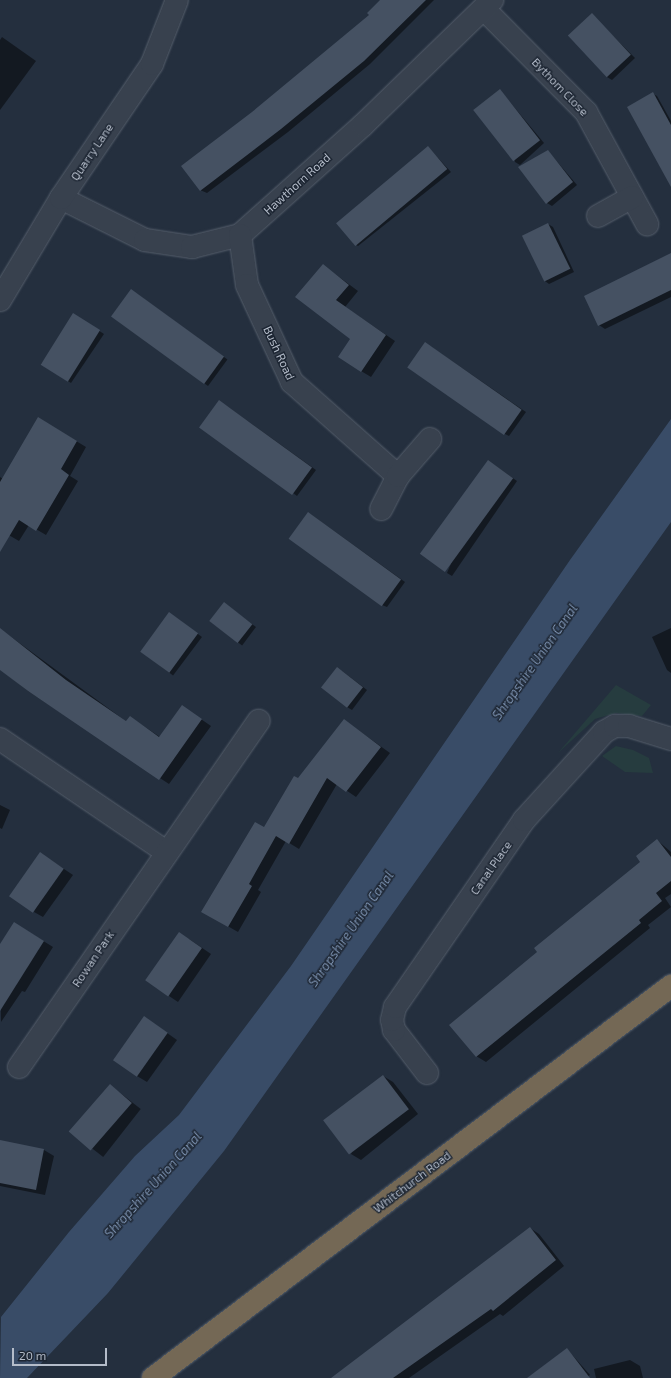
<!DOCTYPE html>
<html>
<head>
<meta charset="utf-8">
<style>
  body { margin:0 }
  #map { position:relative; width:671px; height:1378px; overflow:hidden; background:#242f3e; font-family:"Exo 2",sans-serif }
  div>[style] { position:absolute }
  .green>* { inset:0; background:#263c3f }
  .water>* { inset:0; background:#394c67 }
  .shadow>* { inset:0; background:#0007; transform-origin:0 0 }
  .building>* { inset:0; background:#455162; transform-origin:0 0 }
  .roads { filter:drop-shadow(0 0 1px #565f6c) drop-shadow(0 0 1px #565f6c) }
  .minor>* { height:22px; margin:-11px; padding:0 11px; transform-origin:11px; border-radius:11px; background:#38414e }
  .highway>* { height:22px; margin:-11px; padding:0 11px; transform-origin:11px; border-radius:11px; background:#746855 }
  span { translate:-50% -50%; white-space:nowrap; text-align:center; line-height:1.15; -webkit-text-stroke:3px #1d2633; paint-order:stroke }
  .street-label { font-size:12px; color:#b4bcc9 }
  .water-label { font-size:13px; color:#7c92b1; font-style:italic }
  .scale { position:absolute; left:12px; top:1348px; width:95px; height:18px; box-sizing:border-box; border:2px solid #b4bcc9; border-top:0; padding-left:5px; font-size:12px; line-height:14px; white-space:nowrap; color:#b4bcc9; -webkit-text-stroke:3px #1d2633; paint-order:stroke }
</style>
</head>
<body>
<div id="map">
  <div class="green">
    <div style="clip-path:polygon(616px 685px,651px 705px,642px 716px,616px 713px,595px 719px,558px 753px)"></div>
    <div style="clip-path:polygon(616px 746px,633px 750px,649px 758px,653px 773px,625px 772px,602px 756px)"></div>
  </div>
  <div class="water">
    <div style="clip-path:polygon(671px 419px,671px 522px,224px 1151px,108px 1293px,27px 1378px,0 1378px,1px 1317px,69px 1232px,135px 1156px,179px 1115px,291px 966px,570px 560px)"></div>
  </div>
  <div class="shadow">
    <div style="clip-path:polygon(382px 0,434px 0,370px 64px,288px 132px,207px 193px,200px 190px,370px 15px)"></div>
    <div style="clip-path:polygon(592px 15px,635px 58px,612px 80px,607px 77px)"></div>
    <div style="clip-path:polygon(2px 37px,36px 61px,0 110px,0 40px)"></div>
    <div style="clip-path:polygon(500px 90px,544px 143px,520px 165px,515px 162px)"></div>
    <div style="clip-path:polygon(653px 94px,657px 96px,671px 121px,671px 185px)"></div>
    <div style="clip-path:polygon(428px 147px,451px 172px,358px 246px,353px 243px)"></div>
    <div style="clip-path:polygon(548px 151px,577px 185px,552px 206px,547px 203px)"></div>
    <div style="clip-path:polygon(548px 224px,553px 227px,574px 272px,549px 284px,545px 281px)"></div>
    <div style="clip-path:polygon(671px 254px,671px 297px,605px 329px,599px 325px)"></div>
    <div style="clip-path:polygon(323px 265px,358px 291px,345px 307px,395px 341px,371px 377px,361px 371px,351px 339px,297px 296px)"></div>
    <div style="left:136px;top:293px;width:113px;height:33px;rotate:36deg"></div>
    <div style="clip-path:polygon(78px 317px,104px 334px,71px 383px,41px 364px)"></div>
    <div style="clip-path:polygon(430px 346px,526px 412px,509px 436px,505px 434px)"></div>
    <div style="clip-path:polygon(224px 404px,316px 470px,297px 496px,293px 493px)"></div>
    <div style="clip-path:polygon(48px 424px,86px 447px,70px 476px,78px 481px,46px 535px,29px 525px,19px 541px,0 530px,0 477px,3px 479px)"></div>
    <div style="clip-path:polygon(493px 464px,517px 481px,452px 576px,447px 573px)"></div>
    <div style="clip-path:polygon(309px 513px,405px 582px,387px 607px,382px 605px)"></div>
    <div style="left:224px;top:603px;width:40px;height:23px;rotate:37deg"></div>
    <div style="left:174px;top:616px;width:35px;height:48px;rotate:37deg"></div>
    <div style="clip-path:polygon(671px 628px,671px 673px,667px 670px,652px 637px)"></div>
    <div style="clip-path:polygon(3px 631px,127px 722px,130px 717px,160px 737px,182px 706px,211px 726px,169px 784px,28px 691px,0 669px,0 635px)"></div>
    <div style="clip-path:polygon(342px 671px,367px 690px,352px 710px,347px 707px)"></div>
    <div style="clip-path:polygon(344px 720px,390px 753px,356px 797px,337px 784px,299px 849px,286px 841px,258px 890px,261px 892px,238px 932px,203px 912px)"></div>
    <div style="clip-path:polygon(0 805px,10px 810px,2px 829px,0 828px)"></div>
    <div style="clip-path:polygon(657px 840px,671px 852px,671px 894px,665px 898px,671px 907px,648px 925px,650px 928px,486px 1062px,476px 1056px,538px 952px,642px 862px)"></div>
    <div style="clip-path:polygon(49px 859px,73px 875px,43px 917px,34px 912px)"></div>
    <div style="clip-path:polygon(24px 929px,53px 947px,25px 992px,22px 991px,1px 1022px,0 946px)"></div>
    <div style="clip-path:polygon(189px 939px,211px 954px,178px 1002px,169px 996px)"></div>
    <div style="clip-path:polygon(153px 1023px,177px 1040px,147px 1082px,137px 1076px)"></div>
    <div style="clip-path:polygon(383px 1076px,393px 1082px,418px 1114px,361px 1160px,351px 1154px)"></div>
    <div style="left:110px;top:1085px;width:39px;height:61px;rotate:38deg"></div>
    <div style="clip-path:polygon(0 1141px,44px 1150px,54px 1156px,45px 1195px,0 1186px)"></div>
    <div style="clip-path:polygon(530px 1228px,539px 1234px,564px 1266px,503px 1316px,500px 1314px,409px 1378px,333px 1378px)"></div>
    <div style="clip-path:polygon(567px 1349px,590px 1375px,585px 1378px,546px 1378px)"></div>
    <div style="clip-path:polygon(630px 1360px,640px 1366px,643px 1378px,596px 1378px,594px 1369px)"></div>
  </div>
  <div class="building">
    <div style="clip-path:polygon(380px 0,426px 0,364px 61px,281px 129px,200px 191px,181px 166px,252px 112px,369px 15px,367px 13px)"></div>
    <div style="left:592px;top:13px;width:57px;height:33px;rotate:47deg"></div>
    <div style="left:500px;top:89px;width:65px;height:34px;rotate:52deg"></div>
    <div style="clip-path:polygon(653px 92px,671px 125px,671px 187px,627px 107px)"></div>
    <div style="left:428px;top:146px;width:30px;height:120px;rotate:50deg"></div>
    <div style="clip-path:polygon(548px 150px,573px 182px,546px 204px,518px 167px)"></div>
    <div style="left:548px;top:223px;width:51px;height:29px;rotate:64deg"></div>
    <div style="clip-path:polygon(671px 253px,671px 290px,598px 326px,584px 296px)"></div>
    <div style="clip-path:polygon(323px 264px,349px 285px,336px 300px,386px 335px,361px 372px,338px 357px,350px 339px,295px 297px)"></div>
    <div style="left:131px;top:289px;width:115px;height:34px;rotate:36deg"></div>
    <div style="left:73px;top:313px;width:32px;height:61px;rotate:32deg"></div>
    <div style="left:425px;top:342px;width:118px;height:31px;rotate:35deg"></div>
    <div style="left:219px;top:400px;width:115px;height:34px;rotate:36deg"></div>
    <div style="clip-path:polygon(38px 417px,77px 441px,61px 469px,69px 475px,36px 531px,19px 520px,0 552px,0 482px)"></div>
    <div style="left:488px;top:460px;width:31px;height:116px;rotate:36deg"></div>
    <div style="left:308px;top:512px;width:115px;height:33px;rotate:36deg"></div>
    <div style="left:224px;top:602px;width:36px;height:24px;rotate:38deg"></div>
    <div style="left:169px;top:612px;width:36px;height:49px;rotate:36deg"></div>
    <div style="clip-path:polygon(0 628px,66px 680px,126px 721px,130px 716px,159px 737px,182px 705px,202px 719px,159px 780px,28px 691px,0 670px)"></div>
    <div style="left:337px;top:667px;width:33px;height:26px;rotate:38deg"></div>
    <div style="clip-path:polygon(344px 719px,381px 747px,346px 792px,327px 778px,289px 844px,276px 836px,249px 884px,252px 886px,228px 927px,201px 912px,255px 822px,264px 827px,294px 776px,298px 778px)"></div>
    <div style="clip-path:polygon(657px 839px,671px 857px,671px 881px,656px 893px,662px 901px,639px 920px,641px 923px,476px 1057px,449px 1025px,537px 952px,534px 948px,640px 862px,636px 856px)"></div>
    <div style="left:40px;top:852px;width:29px;height:54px;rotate:35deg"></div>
    <div style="clip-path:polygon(14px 922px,44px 941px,0 1011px,0 944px)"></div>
    <div style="left:179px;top:932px;width:28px;height:59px;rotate:35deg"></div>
    <div style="left:144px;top:1016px;width:29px;height:54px;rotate:35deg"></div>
    <div style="left:383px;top:1075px;width:43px;height:75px;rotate:53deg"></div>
    <div style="left:110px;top:1084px;width:29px;height:63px;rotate:41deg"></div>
    <div style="clip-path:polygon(0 1140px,44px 1149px,36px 1190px,0 1183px)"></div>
    <div style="clip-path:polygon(530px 1227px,556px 1260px,493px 1311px,491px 1309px,393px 1378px,331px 1378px)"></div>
    <div style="clip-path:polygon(567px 1348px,590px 1378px,527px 1378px)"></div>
  </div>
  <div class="roads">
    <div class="minor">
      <div style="left:484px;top:9px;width:145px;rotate:45.3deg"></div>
      <div style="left:586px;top:112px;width:128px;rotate:61.4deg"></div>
      <div style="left:61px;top:198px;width:94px;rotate:26.6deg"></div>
      <div style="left:145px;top:240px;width:48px;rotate:8.5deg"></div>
      <div style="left:192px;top:247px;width:49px;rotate:-14deg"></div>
      <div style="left:240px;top:235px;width:165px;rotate:-41.8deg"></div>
      <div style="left:363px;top:125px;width:180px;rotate:-44.1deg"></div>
      <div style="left:598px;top:216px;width:39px;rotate:-29deg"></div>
      <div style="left:240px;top:235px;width:50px;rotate:82deg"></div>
      <div style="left:247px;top:285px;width:107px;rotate:65.1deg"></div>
      <div style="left:292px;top:382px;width:142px;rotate:41.6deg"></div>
      <div style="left:398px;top:476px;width:37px;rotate:117deg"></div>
      <div style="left:0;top:300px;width:119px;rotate:-59.1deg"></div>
      <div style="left:61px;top:198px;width:162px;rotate:-55.8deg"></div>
      <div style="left:152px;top:64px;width:69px;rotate:-68.7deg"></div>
      <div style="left:398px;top:476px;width:49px;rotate:-49.1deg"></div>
      <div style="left:0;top:739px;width:201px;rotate:34.2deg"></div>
      <div style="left:19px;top:1067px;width:421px;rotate:-55.3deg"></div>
      <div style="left:427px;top:1073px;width:54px;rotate:-127.5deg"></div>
      <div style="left:394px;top:1030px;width:10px;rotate:-101deg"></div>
      <div style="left:392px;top:1020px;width:13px;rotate:-77deg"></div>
      <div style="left:395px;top:1007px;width:227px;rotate:-55.4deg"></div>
      <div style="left:524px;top:820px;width:119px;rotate:-47.7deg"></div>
      <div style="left:604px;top:732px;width:13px;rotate:-29deg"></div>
      <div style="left:615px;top:726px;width:14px"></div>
      <div style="left:629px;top:726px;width:44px;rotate:17.2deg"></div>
    </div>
    <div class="highway">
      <div style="left:153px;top:1378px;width:650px;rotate:-37.12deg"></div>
    </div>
  </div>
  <div class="street-label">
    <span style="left:560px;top:87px;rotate:46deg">Bythom Close</span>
    <span style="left:92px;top:152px;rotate:-56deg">Quarry Lane</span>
    <span style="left:297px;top:184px;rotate:-42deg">Hawthorn Road</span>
    <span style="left:279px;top:353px;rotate:65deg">Bush Road</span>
    <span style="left:491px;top:868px;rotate:-55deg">Canal Place</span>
    <span style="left:93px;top:959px;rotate:-56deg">Rowan Park</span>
    <span style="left:412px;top:1182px;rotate:-37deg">Whitchurch Road</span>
  </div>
  <div class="water-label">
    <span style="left:535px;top:662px;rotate:-55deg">Shropshire Union Canal</span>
    <span style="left:351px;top:929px;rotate:-55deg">Shropshire Union Canal</span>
    <span style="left:153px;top:1185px;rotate:-48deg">Shropshire Union Canal</span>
  </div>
  <div class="scale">20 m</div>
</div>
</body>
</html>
